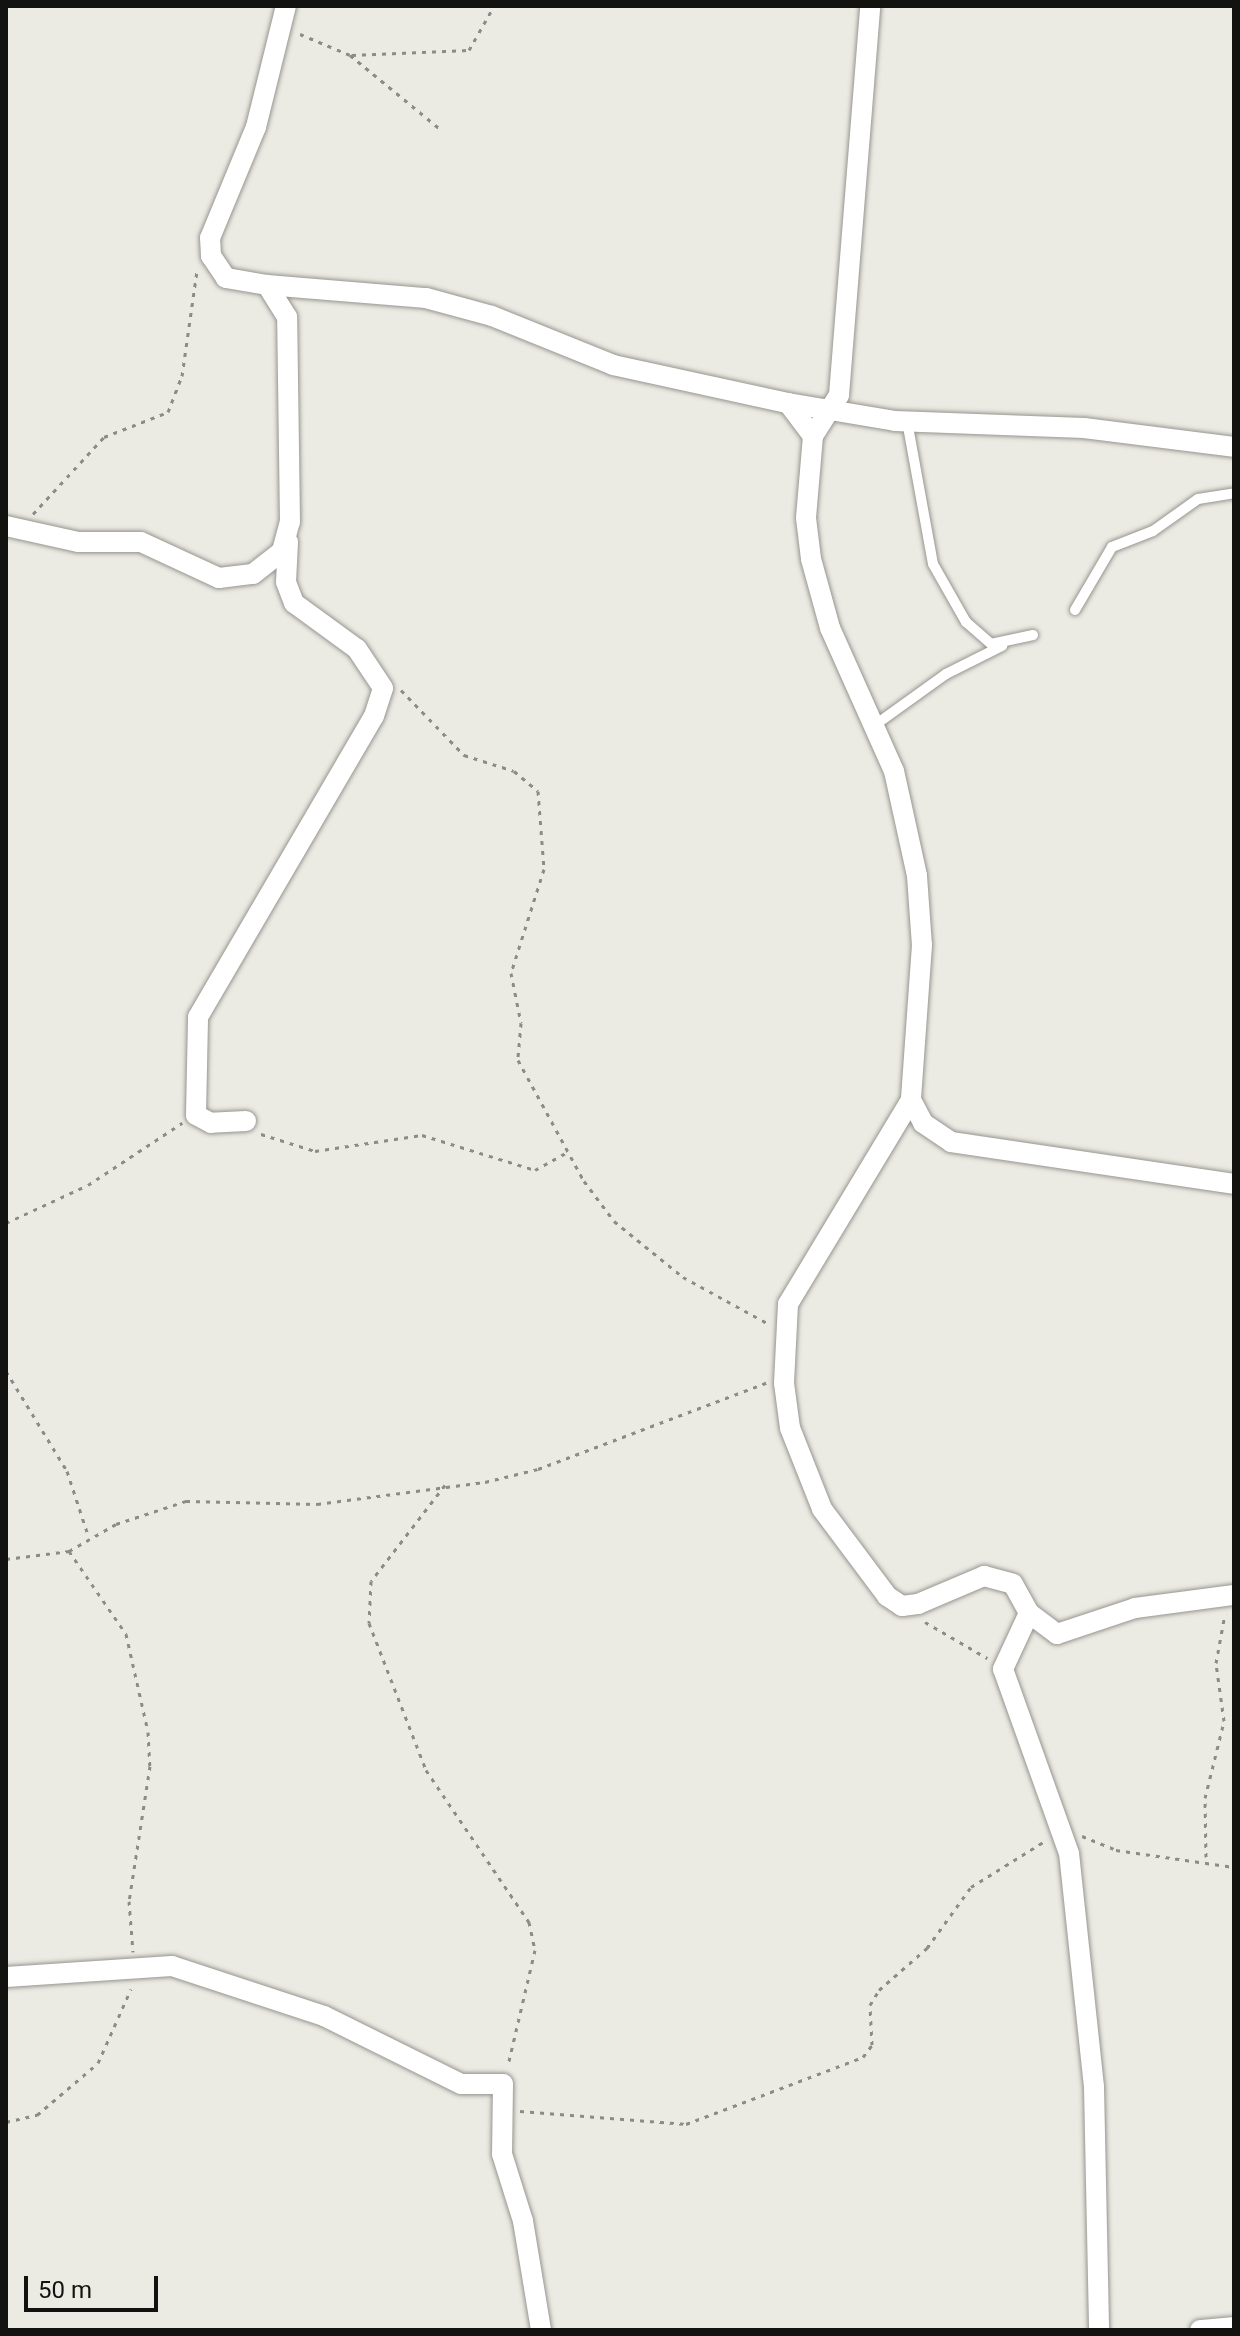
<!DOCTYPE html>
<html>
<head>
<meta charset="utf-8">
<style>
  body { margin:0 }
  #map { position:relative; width:1240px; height:2336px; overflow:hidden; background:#ebeae3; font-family:Roboto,sans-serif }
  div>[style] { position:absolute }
  .path>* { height:3px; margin-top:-1.5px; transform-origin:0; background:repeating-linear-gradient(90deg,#8c8c87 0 4px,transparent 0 10px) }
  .roads { filter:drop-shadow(0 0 2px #97958f) drop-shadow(0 0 2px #97958f) }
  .lane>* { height:10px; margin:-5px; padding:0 5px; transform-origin:5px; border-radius:5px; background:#fff }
  .street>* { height:20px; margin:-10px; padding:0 10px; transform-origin:10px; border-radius:10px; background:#fff }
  span { translate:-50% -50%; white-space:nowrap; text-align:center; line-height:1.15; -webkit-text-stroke:8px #ebeae3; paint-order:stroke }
  .frame { position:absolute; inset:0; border:8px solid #121210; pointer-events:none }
  .scale { position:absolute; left:24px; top:2276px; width:134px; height:36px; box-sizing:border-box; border:4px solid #121210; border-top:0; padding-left:10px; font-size:24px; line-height:28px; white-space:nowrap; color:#121210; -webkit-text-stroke:6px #ebeae3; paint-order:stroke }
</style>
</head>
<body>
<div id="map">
  <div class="path">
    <div style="left:300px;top:34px;width:54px;rotate:22.8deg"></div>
    <div style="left:350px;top:55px;width:117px;rotate:39.4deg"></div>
    <div style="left:352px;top:55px;width:117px;rotate:-2.4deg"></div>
    <div style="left:469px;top:50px;width:51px;rotate:-60.4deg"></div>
    <div style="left:33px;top:514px;width:105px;rotate:-47.3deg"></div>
    <div style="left:104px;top:437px;width:69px;rotate:-21.3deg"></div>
    <div style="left:168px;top:412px;width:39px;rotate:-69deg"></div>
    <div style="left:182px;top:376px;width:106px;rotate:-81.9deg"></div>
    <div style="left:401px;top:690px;width:91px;rotate:45.9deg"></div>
    <div style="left:464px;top:755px;width:52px;rotate:17.7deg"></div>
    <div style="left:514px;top:771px;width:31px;rotate:40deg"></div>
    <div style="left:538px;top:791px;width:78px;rotate:85.6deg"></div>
    <div style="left:544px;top:869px;width:109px;rotate:107.6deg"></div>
    <div style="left:511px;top:973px;width:51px;rotate:78.7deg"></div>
    <div style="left:521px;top:1023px;width:37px;rotate:95deg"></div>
    <div style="left:518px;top:1060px;width:138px;rotate:61.4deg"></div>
    <div style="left:584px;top:1181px;width:50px;rotate:53.1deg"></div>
    <div style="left:614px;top:1221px;width:89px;rotate:39.1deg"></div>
    <div style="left:683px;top:1277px;width:96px;rotate:28.7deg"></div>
    <div style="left:261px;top:1134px;width:57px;rotate:17.5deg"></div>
    <div style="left:315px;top:1151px;width:108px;rotate:-8.5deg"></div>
    <div style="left:422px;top:1135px;width:118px;rotate:17.2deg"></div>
    <div style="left:535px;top:1170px;width:38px;rotate:-29deg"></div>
    <div style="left:6px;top:1223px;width:90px;rotate:-24.9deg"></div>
    <div style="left:88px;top:1185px;width:113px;rotate:-33.4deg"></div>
    <div style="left:6px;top:1371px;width:117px;rotate:58.6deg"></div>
    <div style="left:67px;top:1471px;width:67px;rotate:71.8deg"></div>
    <div style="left:445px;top:1485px;width:121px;rotate:127.6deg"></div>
    <div style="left:371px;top:1581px;width:42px;rotate:92.7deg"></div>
    <div style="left:369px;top:1623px;width:158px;rotate:68.8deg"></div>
    <div style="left:426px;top:1770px;width:184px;rotate:55.9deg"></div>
    <div style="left:529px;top:1922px;width:29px;rotate:78deg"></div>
    <div style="left:535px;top:1950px;width:118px;rotate:103.2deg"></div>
    <div style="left:69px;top:1551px;width:101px;rotate:55.5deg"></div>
    <div style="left:126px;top:1634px;width:100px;rotate:77.3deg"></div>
    <div style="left:148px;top:1732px;width:34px;rotate:87deg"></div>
    <div style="left:150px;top:1766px;width:137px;rotate:98.8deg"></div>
    <div style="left:129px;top:1901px;width:51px;rotate:85.5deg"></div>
    <div style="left:6px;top:1559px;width:64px;rotate:-7.2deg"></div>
    <div style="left:69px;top:1551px;width:54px;rotate:-29.9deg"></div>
    <div style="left:116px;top:1524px;width:74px;rotate:-18.2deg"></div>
    <div style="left:186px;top:1501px;width:131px;rotate:1.3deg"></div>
    <div style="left:317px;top:1504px;width:169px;rotate:-7.5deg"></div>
    <div style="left:485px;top:1482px;width:55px;rotate:-13.8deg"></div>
    <div style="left:538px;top:1469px;width:244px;rotate:-20.7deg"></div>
    <div style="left:925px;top:1622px;width:72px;rotate:30.1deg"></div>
    <div style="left:1082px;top:1836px;width:37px;rotate:22deg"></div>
    <div style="left:1116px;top:1850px;width:119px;rotate:8.2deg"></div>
    <div style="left:1206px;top:1857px;width:59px;rotate:-91deg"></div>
    <div style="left:1205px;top:1798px;width:79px;rotate:-76.1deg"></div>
    <div style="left:1224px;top:1721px;width:59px;rotate:-97.9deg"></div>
    <div style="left:1216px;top:1663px;width:50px;rotate:-79.6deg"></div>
    <div style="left:520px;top:2111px;width:167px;rotate:4.5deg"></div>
    <div style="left:686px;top:2124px;width:189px;rotate:-20.7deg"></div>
    <div style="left:863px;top:2057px;width:15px;rotate:-53deg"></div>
    <div style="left:872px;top:2045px;width:40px;rotate:-92.9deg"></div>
    <div style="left:870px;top:2005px;width:17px;rotate:-59deg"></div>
    <div style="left:879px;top:1990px;width:64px;rotate:-41.2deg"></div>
    <div style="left:927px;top:1948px;width:75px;rotate:-54.2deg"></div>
    <div style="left:971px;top:1887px;width:87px;rotate:-31.9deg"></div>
    <div style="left:6px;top:2122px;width:32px;rotate:-13deg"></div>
    <div style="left:37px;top:2115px;width:80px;rotate:-40.4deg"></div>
    <div style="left:98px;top:2063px;width:81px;rotate:-66deg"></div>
  </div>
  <div class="roads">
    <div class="lane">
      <div style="left:907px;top:421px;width:145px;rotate:79.7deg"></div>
      <div style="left:933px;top:564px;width:67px;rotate:60.4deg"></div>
      <div style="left:966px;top:622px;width:33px;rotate:41deg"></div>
      <div style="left:991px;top:644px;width:43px;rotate:-12.1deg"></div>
      <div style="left:1075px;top:610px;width:73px;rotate:-59.6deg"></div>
      <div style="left:1112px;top:547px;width:44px;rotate:-21.3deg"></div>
      <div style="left:1153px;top:531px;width:55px;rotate:-35.4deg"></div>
      <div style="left:1198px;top:499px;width:36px;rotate:-9deg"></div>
      <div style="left:875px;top:725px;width:87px;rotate:-35.7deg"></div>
      <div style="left:946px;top:674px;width:63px;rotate:-26.6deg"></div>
    </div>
    <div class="street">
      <div style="left:267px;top:285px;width:160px;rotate:4.7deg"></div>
      <div style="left:426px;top:298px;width:68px;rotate:15.3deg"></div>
      <div style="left:492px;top:316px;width:131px;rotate:22deg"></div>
      <div style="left:613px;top:365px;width:179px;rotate:12.3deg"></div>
      <div style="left:788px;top:403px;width:41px;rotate:52.9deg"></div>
      <div style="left:813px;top:436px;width:82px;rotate:94.9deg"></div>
      <div style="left:806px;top:518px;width:41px;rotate:83deg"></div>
      <div style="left:811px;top:559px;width:72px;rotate:74.6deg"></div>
      <div style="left:830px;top:628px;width:157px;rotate:65.9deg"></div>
      <div style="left:894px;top:771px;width:107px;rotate:77.6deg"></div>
      <div style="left:917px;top:876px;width:69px;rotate:85.9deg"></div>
      <div style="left:922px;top:945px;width:155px;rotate:94.1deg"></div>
      <div style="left:911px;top:1100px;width:238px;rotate:121.1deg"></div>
      <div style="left:788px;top:1304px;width:79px;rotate:92.9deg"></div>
      <div style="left:784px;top:1383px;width:45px;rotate:82.4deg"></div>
      <div style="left:790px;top:1428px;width:87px;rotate:68.4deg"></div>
      <div style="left:822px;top:1509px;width:109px;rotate:53.2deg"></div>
      <div style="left:887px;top:1596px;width:18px;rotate:34deg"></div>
      <div style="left:902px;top:1606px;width:16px;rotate:-7deg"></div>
      <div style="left:918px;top:1604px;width:72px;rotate:-23deg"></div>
      <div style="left:984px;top:1576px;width:30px;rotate:15deg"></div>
      <div style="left:1013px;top:1584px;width:33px;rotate:61deg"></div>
      <div style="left:1029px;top:1613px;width:62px;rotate:114.9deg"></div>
      <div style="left:1003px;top:1669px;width:195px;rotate:70.3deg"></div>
      <div style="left:1069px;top:1853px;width:235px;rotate:83.9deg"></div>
      <div style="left:1094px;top:2087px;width:243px;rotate:88.8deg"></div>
      <div style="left:788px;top:403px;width:109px;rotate:9.5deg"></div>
      <div style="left:895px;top:421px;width:189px;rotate:2.1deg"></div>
      <div style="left:1084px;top:428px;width:151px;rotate:7.2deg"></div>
      <div style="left:813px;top:436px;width:49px;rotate:-57.6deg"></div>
      <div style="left:839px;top:395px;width:390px;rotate:-85.4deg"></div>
      <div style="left:6px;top:526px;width:74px;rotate:12.5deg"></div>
      <div style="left:78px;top:542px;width:63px"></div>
      <div style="left:141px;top:542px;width:86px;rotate:24.8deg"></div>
      <div style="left:219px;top:578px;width:34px;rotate:-7deg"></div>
      <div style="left:253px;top:574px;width:37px;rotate:-38deg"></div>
      <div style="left:282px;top:551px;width:30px;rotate:-75deg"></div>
      <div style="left:290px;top:522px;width:205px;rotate:-90.8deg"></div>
      <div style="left:287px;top:317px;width:38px;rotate:-122deg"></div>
      <div style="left:267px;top:285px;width:42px;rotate:-170.3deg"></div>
      <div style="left:226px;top:278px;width:27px;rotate:-124deg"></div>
      <div style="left:211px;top:256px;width:18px;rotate:-93deg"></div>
      <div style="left:210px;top:238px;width:120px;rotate:-67.5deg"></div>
      <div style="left:256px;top:127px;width:125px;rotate:-76.1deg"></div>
      <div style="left:911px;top:1100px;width:26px;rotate:62deg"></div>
      <div style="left:923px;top:1123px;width:34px;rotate:34deg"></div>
      <div style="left:951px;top:1142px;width:286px;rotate:8.4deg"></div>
      <div style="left:246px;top:1121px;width:35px;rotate:177deg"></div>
      <div style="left:211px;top:1123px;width:17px;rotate:-152deg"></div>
      <div style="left:196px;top:1115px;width:98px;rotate:-88.8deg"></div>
      <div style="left:198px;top:1017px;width:349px;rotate:-59.7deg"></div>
      <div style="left:374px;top:716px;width:29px;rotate:-72deg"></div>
      <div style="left:383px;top:688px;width:47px;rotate:-123.7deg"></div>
      <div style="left:357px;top:649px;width:78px;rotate:-143.9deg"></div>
      <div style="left:294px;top:603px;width:22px;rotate:-111deg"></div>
      <div style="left:286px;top:582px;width:40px;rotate:-87.1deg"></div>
      <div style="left:1029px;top:1613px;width:35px;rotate:37deg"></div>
      <div style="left:1057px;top:1634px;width:82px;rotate:-18.4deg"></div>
      <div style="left:1135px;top:1608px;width:100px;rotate:-7.5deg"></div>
      <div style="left:6px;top:1977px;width:166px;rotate:-3.8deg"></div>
      <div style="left:172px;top:1966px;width:160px;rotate:18.2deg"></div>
      <div style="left:324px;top:2016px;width:153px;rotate:26.4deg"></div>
      <div style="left:461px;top:2084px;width:42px"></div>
      <div style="left:503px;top:2084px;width:70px;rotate:90.8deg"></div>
      <div style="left:502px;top:2154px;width:70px;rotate:72.6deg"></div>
      <div style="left:523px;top:2221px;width:110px;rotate:80.6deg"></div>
      <div style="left:1200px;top:2330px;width:34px;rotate:-5deg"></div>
    </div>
  </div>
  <div class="frame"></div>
  <div class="scale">50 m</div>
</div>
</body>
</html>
